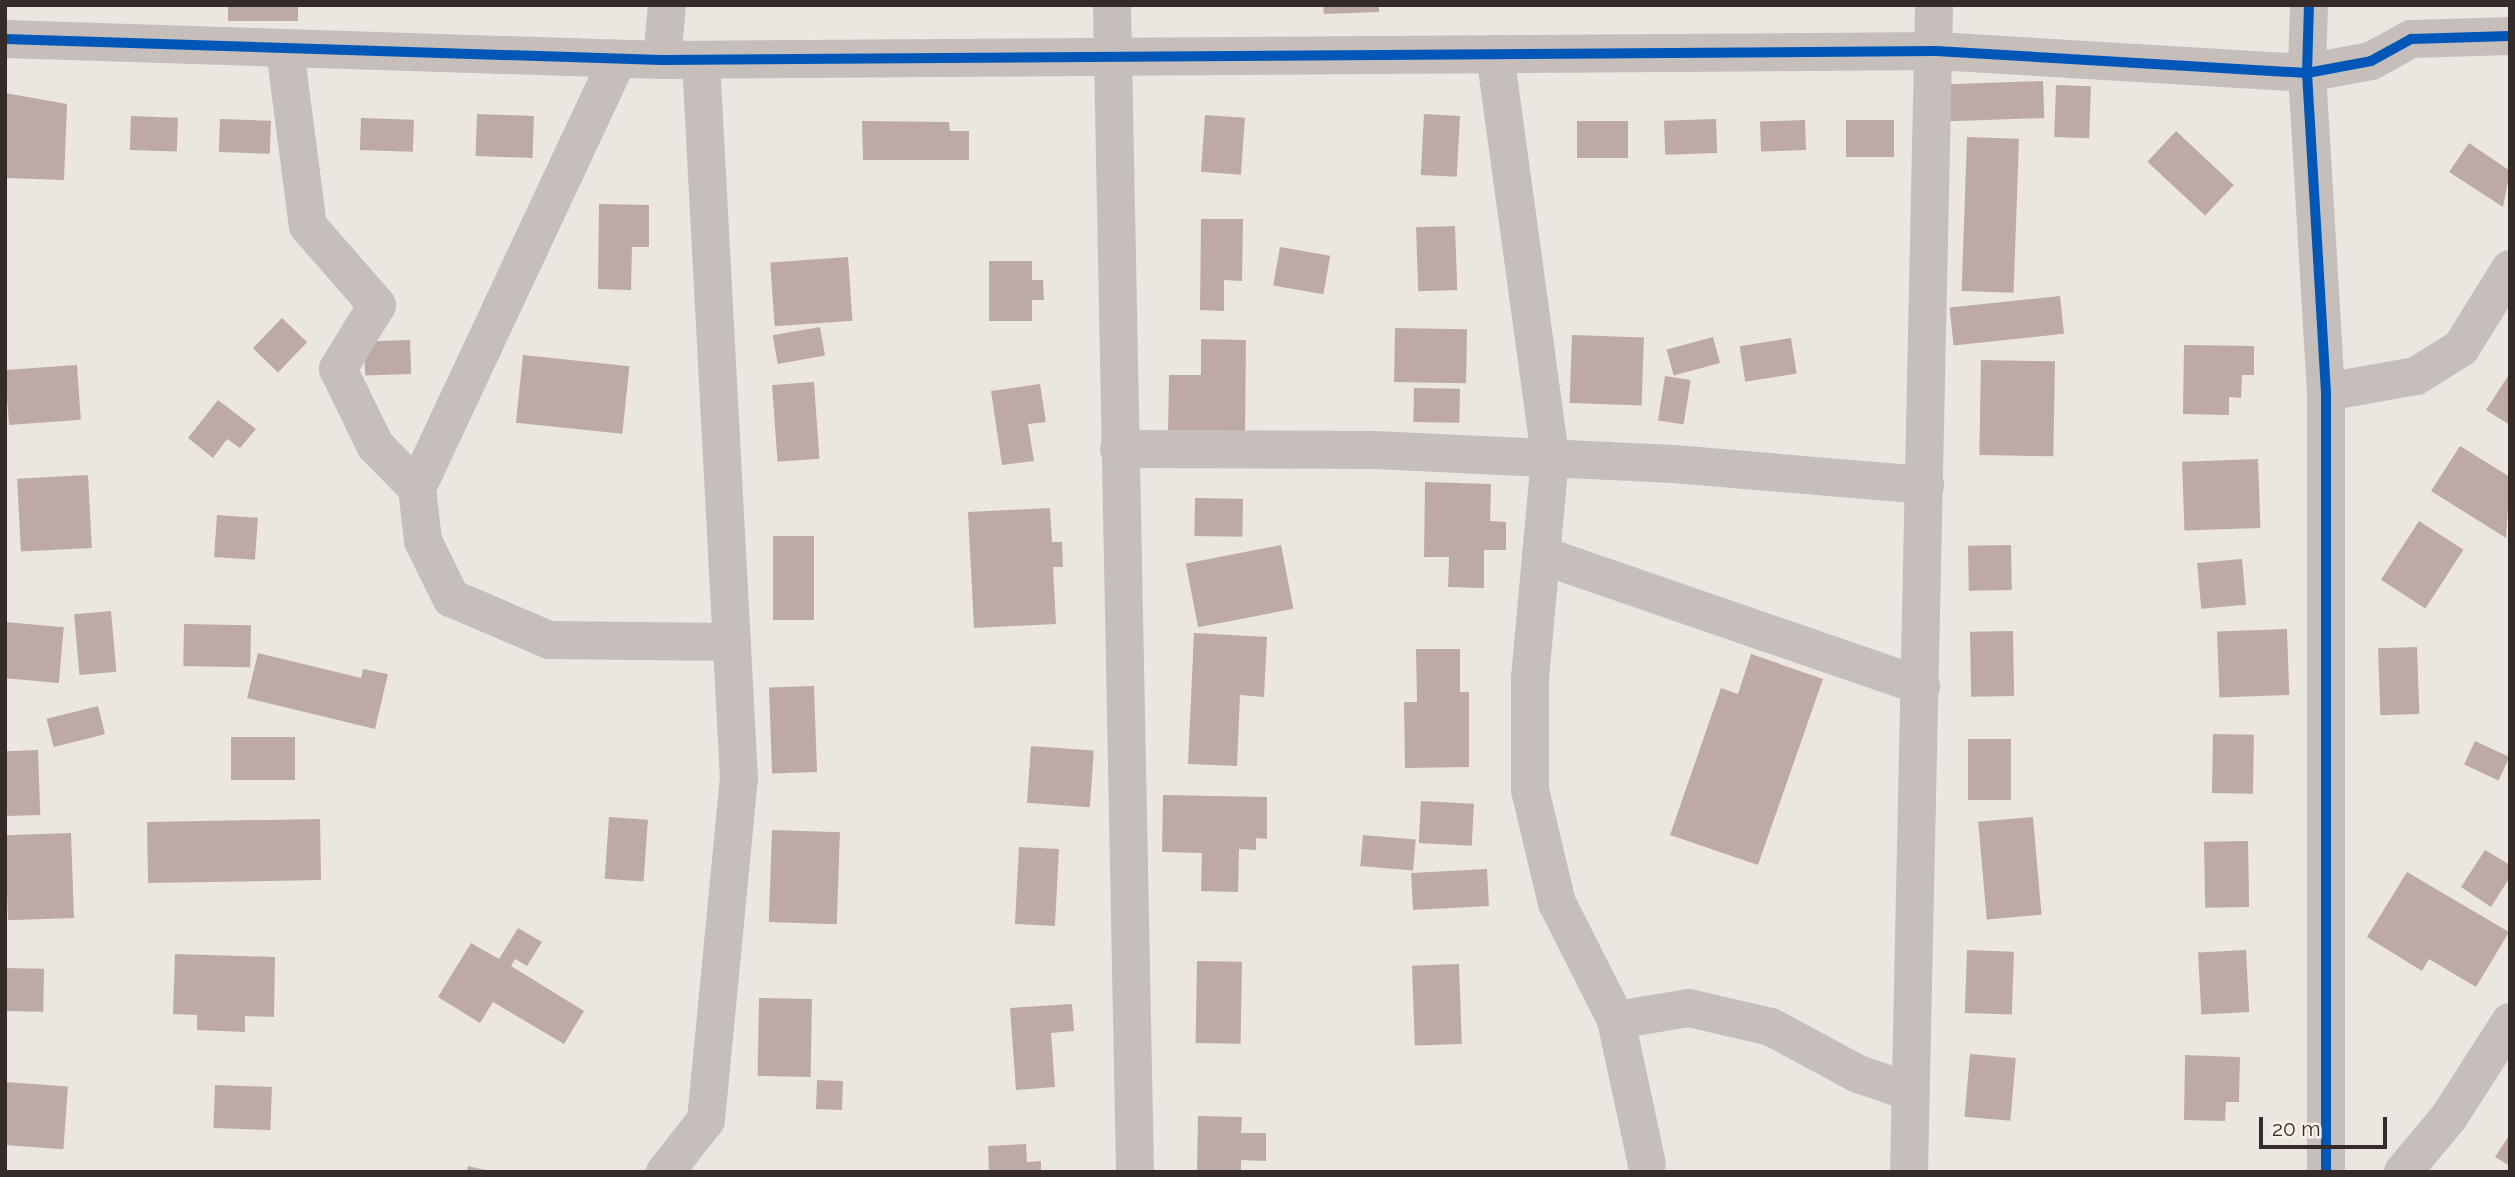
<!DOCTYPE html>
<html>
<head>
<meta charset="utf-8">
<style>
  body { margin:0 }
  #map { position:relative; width:2515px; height:1177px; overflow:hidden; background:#ece6e1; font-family:Raleway,sans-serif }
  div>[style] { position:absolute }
  .building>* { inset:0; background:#beaaa4; transform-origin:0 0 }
  .street>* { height:38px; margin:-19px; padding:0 19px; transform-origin:19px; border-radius:19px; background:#c5beba }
  .cycleway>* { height:10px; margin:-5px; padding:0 5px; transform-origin:5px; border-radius:5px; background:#0057b8 }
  span { translate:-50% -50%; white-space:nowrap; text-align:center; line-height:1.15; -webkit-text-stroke:5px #f8efe9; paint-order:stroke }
  .frame { position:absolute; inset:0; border:7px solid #352b29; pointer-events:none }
  .scale { position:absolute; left:2259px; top:1117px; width:128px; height:32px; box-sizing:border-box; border:4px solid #352b29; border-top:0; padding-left:9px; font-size:21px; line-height:24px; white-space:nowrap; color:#352b29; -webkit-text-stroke:5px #f8efe9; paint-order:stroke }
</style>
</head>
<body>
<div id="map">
  <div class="building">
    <div style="left:228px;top:5px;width:70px;height:16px"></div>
    <div style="clip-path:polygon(1323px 5px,1379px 5px,1379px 12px,1324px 14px)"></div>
    <div style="left:2043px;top:81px;width:37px;height:95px;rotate:88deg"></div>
    <div style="left:2056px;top:85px;width:35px;height:52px;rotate:2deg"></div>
    <div style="clip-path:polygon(5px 93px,67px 104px,64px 180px,5px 178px)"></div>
    <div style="left:477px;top:114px;width:57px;height:42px;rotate:2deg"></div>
    <div style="left:1424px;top:114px;width:36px;height:61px;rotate:3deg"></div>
    <div style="left:1205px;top:115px;width:40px;height:57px;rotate:4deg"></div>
    <div style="left:131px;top:116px;width:47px;height:34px;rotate:2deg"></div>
    <div style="left:361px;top:118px;width:53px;height:32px;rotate:2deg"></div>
    <div style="left:220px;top:119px;width:51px;height:33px;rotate:2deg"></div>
    <div style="left:1716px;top:119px;width:34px;height:52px;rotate:88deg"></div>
    <div style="left:1805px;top:120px;width:30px;height:45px;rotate:88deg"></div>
    <div style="left:1846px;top:120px;width:48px;height:37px"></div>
    <div style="clip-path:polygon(862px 121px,949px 122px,950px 131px,969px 131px,969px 160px,863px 160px)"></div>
    <div style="left:1628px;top:121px;width:37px;height:51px;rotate:90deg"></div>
    <div style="left:2176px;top:131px;width:79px;height:42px;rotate:43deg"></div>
    <div style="left:1967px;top:137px;width:52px;height:154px;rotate:2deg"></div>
    <div style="clip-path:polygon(2469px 143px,2510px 171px,2503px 207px,2449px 172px)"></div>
    <div style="clip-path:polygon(599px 204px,649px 205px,649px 247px,632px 247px,631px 290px,598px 289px)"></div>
    <div style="clip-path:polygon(1201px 219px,1243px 219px,1242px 281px,1224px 280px,1224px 311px,1200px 310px)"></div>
    <div style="left:1455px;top:226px;width:64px;height:39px;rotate:88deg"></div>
    <div style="left:1280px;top:247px;width:51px;height:39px;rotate:10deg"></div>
    <div style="left:848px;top:257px;width:64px;height:78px;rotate:86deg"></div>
    <div style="clip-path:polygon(989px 261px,1032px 261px,1032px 280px,1043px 280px,1044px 300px,1032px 300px,1032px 321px,989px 321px)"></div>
    <div style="left:2060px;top:296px;width:38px;height:111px;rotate:84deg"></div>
    <div style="left:282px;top:318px;width:35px;height:42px;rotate:44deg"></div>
    <div style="left:820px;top:327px;width:29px;height:48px;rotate:80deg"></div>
    <div style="left:1395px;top:328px;width:72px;height:54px;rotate:1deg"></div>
    <div style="left:1572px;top:335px;width:72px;height:68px;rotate:2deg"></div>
    <div style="left:1713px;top:337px;width:27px;height:48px;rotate:75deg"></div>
    <div style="left:1791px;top:338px;width:36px;height:52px;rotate:81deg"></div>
    <div style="clip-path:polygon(1201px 339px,1246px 340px,1245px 435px,1168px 433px,1169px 375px,1201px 375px)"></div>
    <div style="left:410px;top:340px;width:34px;height:46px;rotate:88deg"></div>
    <div style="clip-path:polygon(2184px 345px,2254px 346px,2254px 375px,2242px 375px,2241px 398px,2229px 397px,2229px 415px,2183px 414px)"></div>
    <div style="left:523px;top:355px;width:107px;height:68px;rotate:6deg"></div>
    <div style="left:1981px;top:360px;width:74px;height:95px;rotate:1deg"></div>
    <div style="left:77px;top:365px;width:55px;height:72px;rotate:86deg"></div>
    <div style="clip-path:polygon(2510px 373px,2510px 425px,2486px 410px)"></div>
    <div style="left:1665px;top:376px;width:26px;height:45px;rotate:9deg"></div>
    <div style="left:814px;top:382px;width:77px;height:42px;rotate:86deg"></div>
    <div style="clip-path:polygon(1040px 384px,1046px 422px,1028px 424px,1034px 461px,1002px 465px,991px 391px)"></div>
    <div style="left:1414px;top:388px;width:46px;height:34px;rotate:1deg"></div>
    <div style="clip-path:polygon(218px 400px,256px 429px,240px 448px,227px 439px,213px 458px,188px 438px)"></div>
    <div style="clip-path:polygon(2460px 446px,2510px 477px,2506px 538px,2431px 491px)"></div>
    <div style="left:2258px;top:459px;width:69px;height:76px;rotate:88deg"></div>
    <div style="left:88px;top:475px;width:73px;height:71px;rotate:87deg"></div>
    <div style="clip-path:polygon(1425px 482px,1491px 484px,1490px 521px,1506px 522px,1506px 550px,1484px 550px,1484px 588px,1448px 587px,1449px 557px,1424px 557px)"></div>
    <div style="left:1195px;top:498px;width:48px;height:38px;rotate:1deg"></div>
    <div style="clip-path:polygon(1050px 508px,1052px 542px,1062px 542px,1063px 567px,1053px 567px,1056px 624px,974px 628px,968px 512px)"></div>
    <div style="left:217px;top:515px;width:41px;height:42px;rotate:4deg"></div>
    <div style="left:2419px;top:521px;width:53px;height:70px;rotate:33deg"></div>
    <div style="left:773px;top:536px;width:41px;height:84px"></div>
    <div style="left:1281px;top:545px;width:65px;height:97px;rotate:79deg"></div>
    <div style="left:2011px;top:545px;width:45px;height:43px;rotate:89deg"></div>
    <div style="left:2242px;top:559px;width:46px;height:45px;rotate:85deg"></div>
    <div style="left:111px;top:611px;width:61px;height:37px;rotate:85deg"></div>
    <div style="left:5px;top:622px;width:59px;height:56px;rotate:5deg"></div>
    <div style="left:184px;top:624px;width:67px;height:42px;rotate:1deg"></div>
    <div style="left:2287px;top:629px;width:66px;height:70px;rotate:88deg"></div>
    <div style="left:2013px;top:631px;width:65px;height:43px;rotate:89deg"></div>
    <div style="clip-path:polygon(1194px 633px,1267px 637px,1264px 697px,1240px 695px,1237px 766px,1188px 764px)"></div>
    <div style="left:2417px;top:647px;width:67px;height:39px;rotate:88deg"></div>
    <div style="clip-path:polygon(1416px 649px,1460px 649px,1460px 692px,1469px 692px,1469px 767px,1405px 768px,1404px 702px,1417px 702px)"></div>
    <div style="clip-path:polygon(258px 653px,361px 678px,363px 669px,388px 674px,375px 729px,247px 698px)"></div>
    <div style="clip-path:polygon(1751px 654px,1823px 679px,1758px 865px,1670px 835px,1721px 688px,1738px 694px)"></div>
    <div style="left:814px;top:686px;width:86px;height:45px;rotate:88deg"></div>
    <div style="left:98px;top:706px;width:29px;height:53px;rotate:76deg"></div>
    <div style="left:2213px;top:734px;width:41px;height:59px;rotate:1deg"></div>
    <div style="left:231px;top:737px;width:64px;height:43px"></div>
    <div style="left:1968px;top:739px;width:43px;height:61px"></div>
    <div style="left:2475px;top:741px;width:38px;height:26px;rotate:25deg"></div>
    <div style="left:1031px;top:746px;width:63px;height:57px;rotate:4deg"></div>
    <div style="left:38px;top:750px;width:65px;height:33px;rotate:88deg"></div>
    <div style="clip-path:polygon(1163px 795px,1267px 797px,1267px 839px,1256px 838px,1256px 850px,1239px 849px,1238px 892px,1201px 891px,1202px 853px,1162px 852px)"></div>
    <div style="left:1421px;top:801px;width:53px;height:42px;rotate:3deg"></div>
    <div style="left:609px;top:817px;width:39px;height:62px;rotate:4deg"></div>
    <div style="left:2033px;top:817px;width:98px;height:55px;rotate:85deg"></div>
    <div style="left:320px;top:819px;width:61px;height:173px;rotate:89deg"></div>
    <div style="left:772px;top:830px;width:68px;height:92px;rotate:2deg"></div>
    <div style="left:71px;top:833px;width:85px;height:66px;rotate:88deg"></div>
    <div style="left:1363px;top:835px;width:53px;height:31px;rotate:5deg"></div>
    <div style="left:2248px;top:841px;width:66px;height:44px;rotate:89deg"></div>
    <div style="left:1019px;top:847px;width:40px;height:77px;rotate:3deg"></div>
    <div style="clip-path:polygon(2485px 850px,2510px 865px,2510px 877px,2491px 907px,2461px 887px)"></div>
    <div style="left:1487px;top:869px;width:37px;height:76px;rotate:87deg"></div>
    <div style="clip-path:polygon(2407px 872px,2509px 932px,2476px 987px,2429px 959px,2422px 971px,2367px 937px)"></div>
    <div style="clip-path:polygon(518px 928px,542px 942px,527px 966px,515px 959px,511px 966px,584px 1011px,564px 1044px,493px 1002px,480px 1023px,438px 997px,471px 943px,499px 959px)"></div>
    <div style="left:1967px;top:950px;width:47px;height:63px;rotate:2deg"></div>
    <div style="left:2246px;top:950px;width:62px;height:48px;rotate:87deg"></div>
    <div style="clip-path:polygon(175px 954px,275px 957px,274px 1017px,245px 1016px,245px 1032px,197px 1030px,197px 1015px,173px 1014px)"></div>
    <div style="left:1197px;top:961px;width:45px;height:82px;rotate:1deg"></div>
    <div style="left:1459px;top:964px;width:80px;height:47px;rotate:88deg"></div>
    <div style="left:5px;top:968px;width:39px;height:43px;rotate:1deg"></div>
    <div style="left:759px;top:998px;width:53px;height:78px;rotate:1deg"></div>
    <div style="clip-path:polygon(1072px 1004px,1074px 1031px,1051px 1033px,1055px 1087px,1016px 1090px,1010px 1008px)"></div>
    <div style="left:1970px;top:1054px;width:46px;height:63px;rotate:5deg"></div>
    <div style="clip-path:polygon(2185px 1055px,2240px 1057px,2239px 1102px,2226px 1102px,2225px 1121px,2184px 1120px)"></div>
    <div style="left:817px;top:1080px;width:26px;height:29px;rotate:2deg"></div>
    <div style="left:5px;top:1082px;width:63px;height:63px;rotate:4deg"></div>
    <div style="left:215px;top:1085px;width:57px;height:43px;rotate:2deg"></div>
    <div style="clip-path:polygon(1198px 1116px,1242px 1117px,1241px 1133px,1266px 1133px,1266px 1161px,1241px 1160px,1241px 1172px,1197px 1172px)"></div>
    <div style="clip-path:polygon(2510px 1134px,2510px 1166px,2495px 1157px)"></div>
    <div style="clip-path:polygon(1026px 1144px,1027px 1162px,1041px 1161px,1041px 1172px,989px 1172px,988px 1146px)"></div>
    <div style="clip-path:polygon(468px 1166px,489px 1171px,489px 1172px,467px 1172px)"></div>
  </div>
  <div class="street">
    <div style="left:1112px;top:5px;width:1167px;rotate:88.87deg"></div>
    <div style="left:2309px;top:5px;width:68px;rotate:91.7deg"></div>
    <div style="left:2307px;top:73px;width:320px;rotate:86.6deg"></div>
    <div style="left:2326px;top:392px;width:780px;rotate:90deg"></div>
    <div style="left:5px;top:39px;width:657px;rotate:1.83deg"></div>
    <div style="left:662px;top:60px;width:1274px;rotate:-0.4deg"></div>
    <div style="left:1936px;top:51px;width:372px;rotate:3.4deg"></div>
    <div style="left:2307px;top:73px;width:65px;rotate:-10.6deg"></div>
    <div style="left:2371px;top:61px;width:46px;rotate:-28.8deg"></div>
    <div style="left:2411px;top:39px;width:99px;rotate:-1.7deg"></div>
    <div style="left:285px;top:50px;width:177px;rotate:82.6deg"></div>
    <div style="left:308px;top:226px;width:105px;rotate:48.9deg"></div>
    <div style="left:377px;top:305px;width:75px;rotate:121.4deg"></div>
    <div style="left:338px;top:369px;width:85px;rotate:64deg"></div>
    <div style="left:375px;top:445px;width:60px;rotate:45.7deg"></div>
    <div style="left:1495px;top:54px;width:408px;rotate:82.2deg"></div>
    <div style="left:1550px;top:458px;width:222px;rotate:95.2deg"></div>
    <div style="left:1530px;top:679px;width:111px;rotate:90deg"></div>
    <div style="left:1530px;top:790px;width:116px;rotate:76.6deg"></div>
    <div style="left:1557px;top:903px;width:131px;rotate:63.2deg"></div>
    <div style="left:1616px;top:1020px;width:147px;rotate:77.9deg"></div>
    <div style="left:618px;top:59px;width:474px;rotate:115.1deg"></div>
    <div style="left:417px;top:488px;width:53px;rotate:83.5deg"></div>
    <div style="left:423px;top:541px;width:64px;rotate:63.8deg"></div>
    <div style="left:451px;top:598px;width:107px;rotate:23.2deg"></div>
    <div style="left:549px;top:640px;width:183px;rotate:0.6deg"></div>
    <div style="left:662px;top:60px;width:55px;rotate:-84.8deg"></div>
    <div style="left:2326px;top:392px;width:91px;rotate:-10.1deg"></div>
    <div style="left:2416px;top:376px;width:53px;rotate:-31.9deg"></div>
    <div style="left:2461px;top:348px;width:93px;rotate:-58.2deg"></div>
    <div style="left:1119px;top:449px;width:256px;rotate:0.2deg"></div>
    <div style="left:1375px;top:450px;width:299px;rotate:2.7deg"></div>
    <div style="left:1674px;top:464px;width:252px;rotate:4.8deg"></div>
    <div style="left:1541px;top:555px;width:402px;rotate:19deg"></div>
    <div style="left:1616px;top:1020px;width:74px;rotate:-9.3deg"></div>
    <div style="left:1689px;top:1008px;width:84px;rotate:13deg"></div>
    <div style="left:1771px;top:1027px;width:99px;rotate:28.4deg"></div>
    <div style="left:1858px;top:1074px;width:56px;rotate:18.8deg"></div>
    <div style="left:665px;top:1172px;width:66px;rotate:-51.7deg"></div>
    <div style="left:706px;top:1120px;width:343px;rotate:-84.5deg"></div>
    <div style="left:739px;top:779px;width:720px;rotate:-93.03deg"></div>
    <div style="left:1909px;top:1172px;width:1167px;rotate:-88.77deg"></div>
    <div style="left:2403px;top:1172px;width:72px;rotate:-50.1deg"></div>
    <div style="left:2449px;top:1117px;width:113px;rotate:-57.3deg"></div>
  </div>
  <div class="cycleway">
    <div style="left:2309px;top:5px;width:68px;rotate:91.7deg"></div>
    <div style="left:2307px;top:73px;width:320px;rotate:86.6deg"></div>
    <div style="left:2326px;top:392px;width:780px;rotate:90deg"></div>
    <div style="left:5px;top:39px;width:657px;rotate:1.83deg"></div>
    <div style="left:662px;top:60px;width:1274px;rotate:-0.4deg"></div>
    <div style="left:1936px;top:51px;width:372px;rotate:3.4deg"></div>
    <div style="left:2307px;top:73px;width:65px;rotate:-10.6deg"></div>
    <div style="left:2371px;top:61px;width:46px;rotate:-28.8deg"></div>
    <div style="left:2411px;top:39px;width:99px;rotate:-1.7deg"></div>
  </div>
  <div class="frame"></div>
  <div class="scale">20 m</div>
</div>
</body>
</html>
